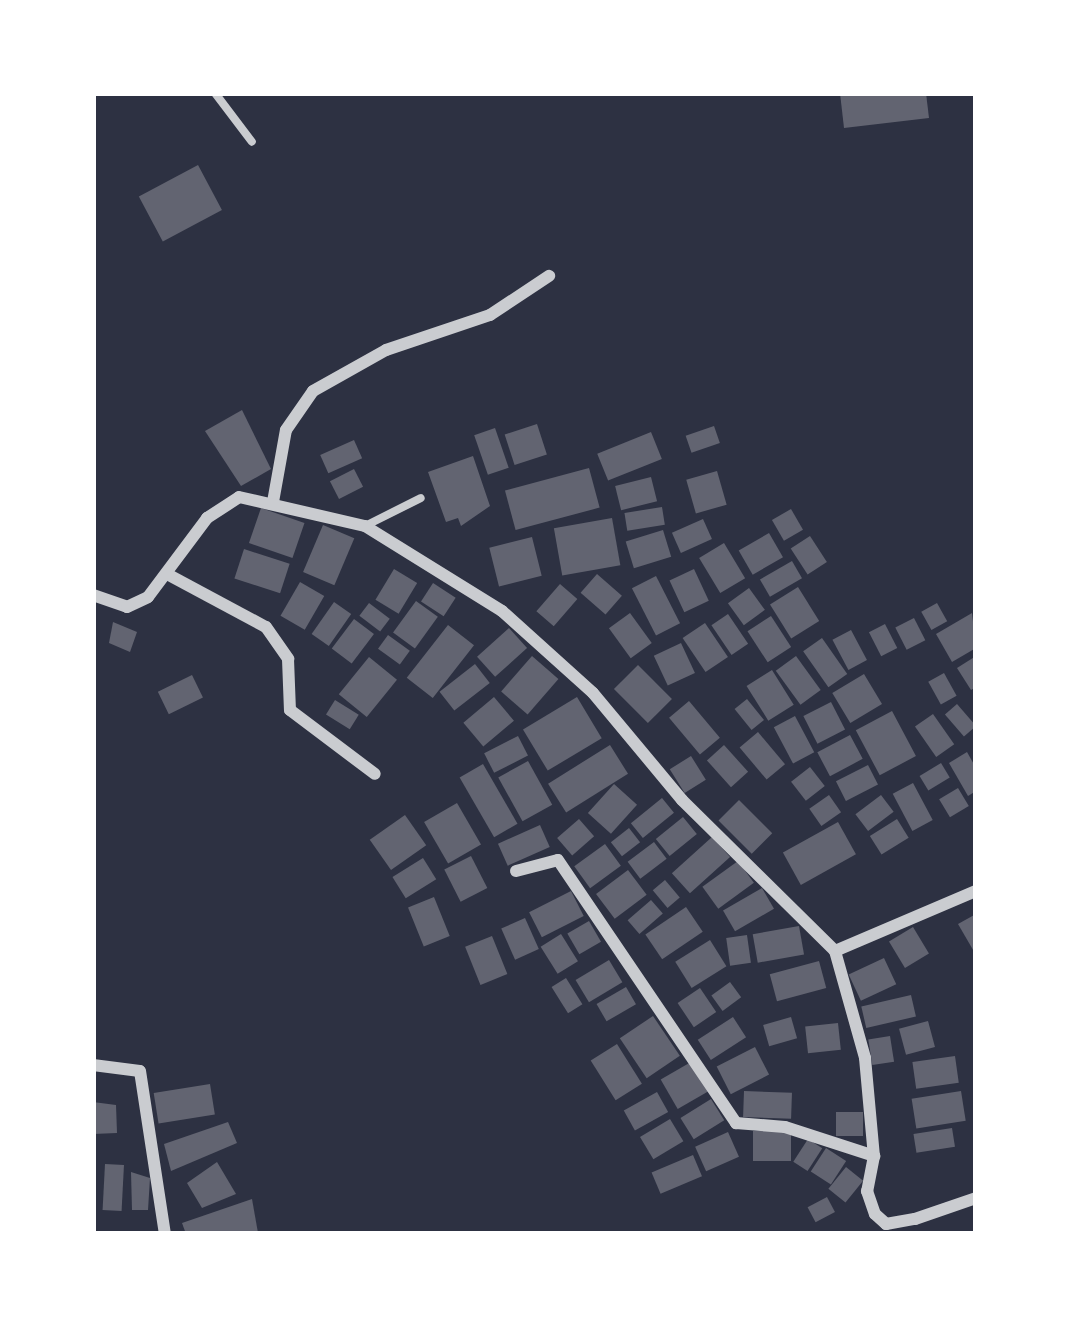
<!DOCTYPE html>
<html>
<head>
<meta charset="utf-8">
<style>
  body { margin:0 }
  #map { position:relative; width:1069px; height:1327px; overflow:hidden; background:#2d3142; font-family:Cabin,sans-serif }
  div>[style] { position:absolute }
  .building>* { inset:0; background:#626471; transform-origin:0 0 }
  .service>* { height:8px; margin:-4px; padding:0 4px; transform-origin:4px; border-radius:4px; background:#caccd0 }
  .minor>* { height:12px; margin:-6px; padding:0 6px; transform-origin:6px; border-radius:6px; background:#caccd0 }
  span { translate:-50% -50%; white-space:nowrap; text-align:center; line-height:1.15; -webkit-text-stroke:10px #fff; paint-order:stroke }
  .frame { position:absolute; inset:0; border:96px solid #fff; pointer-events:none }
</style>
</head>
<body>
<div id="map">
  <div class="building">
    <div style="clip-path:polygon(840px 93px,926px 93px,929px 118px,844px 128px)"></div>
    <div style="left:198px;top:165px;width:51px;height:67px;rotate:62deg"></div>
    <div style="clip-path:polygon(242px 410px,271px 469px,241px 486px,205px 431px)"></div>
    <div style="left:537px;top:424px;width:32px;height:34px;rotate:72deg"></div>
    <div style="left:714px;top:426px;width:18px;height:30px;rotate:71deg"></div>
    <div style="left:495px;top:428px;width:42px;height:22px;rotate:71deg"></div>
    <div style="left:651px;top:432px;width:29px;height:58px;rotate:68deg"></div>
    <div style="left:354px;top:440px;width:20px;height:37px;rotate:66deg"></div>
    <div style="clip-path:polygon(473px 456px,490px 506px,461px 526px,458px 518px,446px 522px,428px 472px)"></div>
    <div style="left:589px;top:468px;width:41px;height:87px;rotate:75deg"></div>
    <div style="left:354px;top:469px;width:20px;height:27px;rotate:63deg"></div>
    <div style="left:717px;top:471px;width:35px;height:32px;rotate:74deg"></div>
    <div style="left:651px;top:477px;width:25px;height:37px;rotate:76deg"></div>
    <div style="left:662px;top:507px;width:18px;height:38px;rotate:81deg"></div>
    <div style="left:261px;top:508px;width:46px;height:37px;rotate:19deg"></div>
    <div style="left:791px;top:509px;width:24px;height:22px;rotate:60deg"></div>
    <div style="left:612px;top:518px;width:48px;height:59px;rotate:80deg"></div>
    <div style="left:703px;top:519px;width:22px;height:34px;rotate:66deg"></div>
    <div style="left:323px;top:525px;width:34px;height:51px;rotate:23deg"></div>
    <div style="left:663px;top:530px;width:28px;height:39px;rotate:73deg"></div>
    <div style="left:769px;top:533px;width:28px;height:35px;rotate:60deg"></div>
    <div style="left:810px;top:536px;width:31px;height:23px;rotate:57deg"></div>
    <div style="left:532px;top:537px;width:40px;height:44px;rotate:76deg"></div>
    <div style="left:724px;top:543px;width:41px;height:29px;rotate:59deg"></div>
    <div style="left:244px;top:549px;width:48px;height:31px;rotate:18deg"></div>
    <div style="left:792px;top:561px;width:20px;height:37px;rotate:60deg"></div>
    <div style="left:394px;top:569px;width:27px;height:36px;rotate:31deg"></div>
    <div style="left:694px;top:569px;width:35px;height:27px;rotate:65deg"></div>
    <div style="left:597px;top:574px;width:33px;height:25px;rotate:41deg"></div>
    <div style="left:656px;top:576px;width:53px;height:27px;rotate:63deg"></div>
    <div style="left:300px;top:582px;width:28px;height:39px;rotate:30deg"></div>
    <div style="left:433px;top:583px;width:27px;height:22px;rotate:33deg"></div>
    <div style="left:560px;top:584px;width:23px;height:36px;rotate:41deg"></div>
    <div style="left:798px;top:587px;width:40px;height:33px;rotate:58deg"></div>
    <div style="left:749px;top:588px;width:27px;height:26px;rotate:54deg"></div>
    <div style="left:416px;top:601px;width:27px;height:39px;rotate:36deg"></div>
    <div style="left:334px;top:602px;width:21px;height:39px;rotate:35deg"></div>
    <div style="left:369px;top:603px;width:26px;height:16px;rotate:37deg"></div>
    <div style="left:937px;top:603px;width:21px;height:18px;rotate:61deg"></div>
    <div style="left:630px;top:613px;width:37px;height:26px;rotate:54deg"></div>
    <div style="clip-path:polygon(972px 613px,976px 648px,952px 662px,936px 634px)"></div>
    <div style="left:728px;top:614px;width:36px;height:20px;rotate:56deg"></div>
    <div style="left:771px;top:616px;width:37px;height:28px;rotate:57deg"></div>
    <div style="left:914px;top:618px;width:25px;height:21px;rotate:63deg"></div>
    <div style="left:354px;top:619px;width:25px;height:37px;rotate:37deg"></div>
    <div style="clip-path:polygon(113px 622px,137px 632px,130px 652px,109px 643px)"></div>
    <div style="left:705px;top:623px;width:41px;height:27px;rotate:56deg"></div>
    <div style="left:885px;top:624px;width:27px;height:18px;rotate:63deg"></div>
    <div style="left:448px;top:625px;width:33px;height:67px;rotate:38deg"></div>
    <div style="left:509px;top:628px;width:27px;height:43px;rotate:48deg"></div>
    <div style="left:851px;top:630px;width:34px;height:21px;rotate:62deg"></div>
    <div style="left:388px;top:635px;width:27px;height:17px;rotate:36deg"></div>
    <div style="left:822px;top:638px;width:44px;height:23px;rotate:55deg"></div>
    <div style="left:681px;top:643px;width:33px;height:30px;rotate:65deg"></div>
    <div style="left:532px;top:656px;width:35px;height:47px;rotate:41deg"></div>
    <div style="left:796px;top:656px;width:42px;height:25px;rotate:54deg"></div>
    <div style="clip-path:polygon(976px 656px,976px 687px,971px 690px,957px 668px)"></div>
    <div style="left:369px;top:657px;width:36px;height:48px;rotate:39deg"></div>
    <div style="left:475px;top:664px;width:24px;height:45px;rotate:52deg"></div>
    <div style="left:638px;top:665px;width:48px;height:34px;rotate:45deg"></div>
    <div style="left:772px;top:670px;width:41px;height:30px;rotate:58deg"></div>
    <div style="left:944px;top:673px;width:26px;height:18px;rotate:61deg"></div>
    <div style="left:864px;top:674px;width:35px;height:37px;rotate:59deg"></div>
    <div style="left:192px;top:675px;width:25px;height:38px;rotate:64deg"></div>
    <div style="left:494px;top:697px;width:31px;height:40px;rotate:50deg"></div>
    <div style="left:577px;top:697px;width:48px;height:63px;rotate:59deg"></div>
    <div style="left:747px;top:699px;width:27px;height:16px;rotate:51deg"></div>
    <div style="left:335px;top:700px;width:28px;height:17px;rotate:32deg"></div>
    <div style="left:689px;top:701px;width:48px;height:26px;rotate:50deg"></div>
    <div style="left:831px;top:702px;width:31px;height:31px;rotate:63deg"></div>
    <div style="left:957px;top:704px;width:29px;height:16px;rotate:49deg"></div>
    <div style="left:892px;top:711px;width:51px;height:41px;rotate:62deg"></div>
    <div style="left:933px;top:714px;width:37px;height:22px;rotate:55deg"></div>
    <div style="left:795px;top:716px;width:41px;height:24px;rotate:62deg"></div>
    <div style="left:758px;top:732px;width:42px;height:24px;rotate:50deg"></div>
    <div style="left:850px;top:735px;width:27px;height:37px;rotate:62deg"></div>
    <div style="left:518px;top:736px;width:22px;height:38px;rotate:63deg"></div>
    <div style="left:610px;top:745px;width:34px;height:73px;rotate:58deg"></div>
    <div style="left:724px;top:745px;width:36px;height:23px;rotate:48deg"></div>
    <div style="clip-path:polygon(967px 752px,976px 768px,976px 791px,968px 796px,949px 763px)"></div>
    <div style="left:691px;top:756px;width:28px;height:25px;rotate:58deg"></div>
    <div style="left:528px;top:761px;width:50px;height:34px;rotate:61deg"></div>
    <div style="left:941px;top:763px;width:17px;height:25px;rotate:59deg"></div>
    <div style="left:483px;top:764px;width:69px;height:27px;rotate:60deg"></div>
    <div style="left:868px;top:765px;width:22px;height:36px;rotate:63deg"></div>
    <div style="left:810px;top:767px;width:24px;height:24px;rotate:52deg"></div>
    <div style="left:913px;top:783px;width:42px;height:23px;rotate:62deg"></div>
    <div style="left:614px;top:784px;width:31px;height:39px;rotate:42deg"></div>
    <div style="left:958px;top:788px;width:21px;height:22px;rotate:59deg"></div>
    <div style="left:829px;top:795px;width:21px;height:24px;rotate:55deg"></div>
    <div style="left:881px;top:795px;width:21px;height:32px;rotate:53deg"></div>
    <div style="left:662px;top:798px;width:19px;height:40px;rotate:51deg"></div>
    <div style="left:739px;top:800px;width:47px;height:29px;rotate:45deg"></div>
    <div style="left:457px;top:803px;width:48px;height:38px;rotate:60deg"></div>
    <div style="left:405px;top:815px;width:37px;height:43px;rotate:55deg"></div>
    <div style="left:683px;top:817px;width:22px;height:35px;rotate:51deg"></div>
    <div style="left:579px;top:819px;width:23px;height:29px;rotate:49deg"></div>
    <div style="left:897px;top:819px;width:22px;height:32px;rotate:58deg"></div>
    <div style="left:838px;top:822px;width:37px;height:63px;rotate:61deg"></div>
    <div style="left:540px;top:825px;width:24px;height:46px;rotate:66deg"></div>
    <div style="left:629px;top:828px;width:18px;height:23px;rotate:52deg"></div>
    <div style="left:712px;top:837px;width:27px;height:54px;rotate:48deg"></div>
    <div style="left:654px;top:842px;width:21px;height:33px;rotate:53deg"></div>
    <div style="left:605px;top:844px;width:27px;height:38px;rotate:54deg"></div>
    <div style="left:471px;top:856px;width:36px;height:30px;rotate:63deg"></div>
    <div style="left:423px;top:858px;width:25px;height:36px;rotate:58deg"></div>
    <div style="left:738px;top:861px;width:27px;height:44px;rotate:54deg"></div>
    <div style="left:628px;top:870px;width:31px;height:40px;rotate:53deg"></div>
    <div style="left:665px;top:880px;width:23px;height:16px;rotate:50deg"></div>
    <div style="left:762px;top:888px;width:24px;height:45px;rotate:60deg"></div>
    <div style="left:571px;top:891px;width:28px;height:47px;rotate:63deg"></div>
    <div style="left:434px;top:897px;width:42px;height:28px;rotate:68deg"></div>
    <div style="left:651px;top:900px;width:18px;height:31px;rotate:49deg"></div>
    <div style="left:686px;top:907px;width:30px;height:49px;rotate:56deg"></div>
    <div style="clip-path:polygon(976px 914px,976px 955px,958px 924px)"></div>
    <div style="left:525px;top:918px;width:34px;height:26px;rotate:66deg"></div>
    <div style="left:589px;top:921px;width:24px;height:25px;rotate:60deg"></div>
    <div style="left:799px;top:926px;width:29px;height:47px;rotate:80deg"></div>
    <div style="left:913px;top:927px;width:31px;height:28px;rotate:59deg"></div>
    <div style="left:561px;top:934px;width:32px;height:24px;rotate:58deg"></div>
    <div style="left:747px;top:935px;width:28px;height:21px;rotate:82deg"></div>
    <div style="left:492px;top:936px;width:41px;height:29px;rotate:68deg"></div>
    <div style="left:710px;top:940px;width:31px;height:41px;rotate:58deg"></div>
    <div style="left:884px;top:958px;width:29px;height:39px;rotate:65deg"></div>
    <div style="left:609px;top:960px;width:26px;height:39px;rotate:59deg"></div>
    <div style="left:819px;top:961px;width:28px;height:51px;rotate:75deg"></div>
    <div style="left:566px;top:978px;width:31px;height:17px;rotate:58deg"></div>
    <div style="left:730px;top:982px;width:19px;height:23px;rotate:54deg"></div>
    <div style="left:626px;top:987px;width:20px;height:34px;rotate:60deg"></div>
    <div style="left:700px;top:988px;width:29px;height:27px;rotate:56deg"></div>
    <div style="left:911px;top:995px;width:22px;height:51px;rotate:77deg"></div>
    <div style="left:653px;top:1016px;width:48px;height:40px;rotate:56deg"></div>
    <div style="left:733px;top:1017px;width:24px;height:42px;rotate:57deg"></div>
    <div style="left:791px;top:1017px;width:22px;height:29px;rotate:74deg"></div>
    <div style="left:928px;top:1021px;width:27px;height:30px;rotate:75deg"></div>
    <div style="left:838px;top:1023px;width:27px;height:33px;rotate:84deg"></div>
    <div style="left:890px;top:1036px;width:26px;height:22px;rotate:81deg"></div>
    <div style="left:617px;top:1044px;width:47px;height:31px;rotate:58deg"></div>
    <div style="left:755px;top:1047px;width:31px;height:43px;rotate:63deg"></div>
    <div style="left:955px;top:1056px;width:27px;height:43px;rotate:82deg"></div>
    <div style="left:691px;top:1062px;width:34px;height:35px;rotate:60deg"></div>
    <div style="left:210px;top:1084px;width:31px;height:57px;rotate:81deg"></div>
    <div style="left:744px;top:1091px;width:48px;height:26px;rotate:2deg"></div>
    <div style="left:961px;top:1091px;width:30px;height:50px;rotate:81deg"></div>
    <div style="left:657px;top:1092px;width:23px;height:38px;rotate:61deg"></div>
    <div style="left:711px;top:1099px;width:25px;height:36px;rotate:58deg"></div>
    <div style="clip-path:polygon(93px 1102px,116px 1105px,117px 1133px,93px 1134px)"></div>
    <div style="left:836px;top:1112px;width:27px;height:24px"></div>
    <div style="left:670px;top:1119px;width:26px;height:35px;rotate:59deg"></div>
    <div style="clip-path:polygon(228px 1122px,237px 1143px,171px 1171px,164px 1144px)"></div>
    <div style="left:952px;top:1128px;width:19px;height:39px;rotate:81deg"></div>
    <div style="left:753px;top:1131px;width:38px;height:30px"></div>
    <div style="left:728px;top:1132px;width:27px;height:36px;rotate:66deg"></div>
    <div style="left:808px;top:1139px;width:17px;height:27px;rotate:33deg"></div>
    <div style="left:826px;top:1148px;width:24px;height:28px;rotate:33deg"></div>
    <div style="left:693px;top:1155px;width:23px;height:45px;rotate:67deg"></div>
    <div style="clip-path:polygon(217px 1162px,236px 1194px,202px 1208px,187px 1183px)"></div>
    <div style="left:105px;top:1164px;width:19px;height:46px;rotate:3deg"></div>
    <div style="left:846px;top:1167px;width:22px;height:28px;rotate:39deg"></div>
    <div style="clip-path:polygon(131px 1172px,150px 1178px,148px 1210px,132px 1210px)"></div>
    <div style="left:827px;top:1197px;width:17px;height:22px;rotate:62deg"></div>
    <div style="clip-path:polygon(252px 1199px,258px 1233px,186px 1234px,182px 1223px)"></div>
  </div>
  <div class="service">
    <div style="left:215px;top:93px;width:61px;rotate:52.9deg"></div>
    <div style="left:367px;top:525px;width:60px;rotate:-26.6deg"></div>
  </div>
  <div class="minor">
    <div style="left:273px;top:502px;width:73px;rotate:-79.8deg"></div>
    <div style="left:286px;top:430px;width:47px;rotate:-55.3deg"></div>
    <div style="left:313px;top:391px;width:84px;rotate:-29.3deg"></div>
    <div style="left:386px;top:350px;width:110px;rotate:-18.6deg"></div>
    <div style="left:490px;top:315px;width:71px;rotate:-33.5deg"></div>
    <div style="left:167px;top:574px;width:112px;rotate:28.2deg"></div>
    <div style="left:266px;top:627px;width:39px;rotate:55deg"></div>
    <div style="left:288px;top:659px;width:51px;rotate:87.8deg"></div>
    <div style="left:290px;top:710px;width:106px;rotate:37deg"></div>
    <div style="left:93px;top:595px;width:36px;rotate:19deg"></div>
    <div style="left:127px;top:607px;width:23px;rotate:-25deg"></div>
    <div style="left:148px;top:597px;width:99px;rotate:-53.2deg"></div>
    <div style="left:207px;top:518px;width:38px;rotate:-33deg"></div>
    <div style="left:239px;top:497px;width:129px;rotate:13deg"></div>
    <div style="left:365px;top:526px;width:161px;rotate:31.8deg"></div>
    <div style="left:502px;top:611px;width:122px;rotate:42deg"></div>
    <div style="left:593px;top:693px;width:139px;rotate:50.2deg"></div>
    <div style="left:682px;top:800px;width:215px;rotate:44.6deg"></div>
    <div style="left:835px;top:951px;width:111px;rotate:74.3deg"></div>
    <div style="left:865px;top:1058px;width:98px;rotate:84.8deg"></div>
    <div style="left:874px;top:1156px;width:36px;rotate:101deg"></div>
    <div style="left:867px;top:1191px;width:24px;rotate:71deg"></div>
    <div style="left:875px;top:1214px;width:15px;rotate:42deg"></div>
    <div style="left:886px;top:1224px;width:29px;rotate:-10deg"></div>
    <div style="left:915px;top:1219px;width:65px;rotate:-19deg"></div>
    <div style="left:516px;top:871px;width:43px;rotate:-14.7deg"></div>
    <div style="left:558px;top:860px;width:318px;rotate:55.9deg"></div>
    <div style="left:736px;top:1123px;width:49px;rotate:4.7deg"></div>
    <div style="left:785px;top:1127px;width:94px;rotate:18deg"></div>
    <div style="left:835px;top:951px;width:153px;rotate:-23.1deg"></div>
    <div style="left:93px;top:1065px;width:47px;rotate:7.3deg"></div>
    <div style="left:140px;top:1071px;width:165px;rotate:81.3deg"></div>
  </div>
  <div class="frame"></div>
</div>
</body>
</html>
